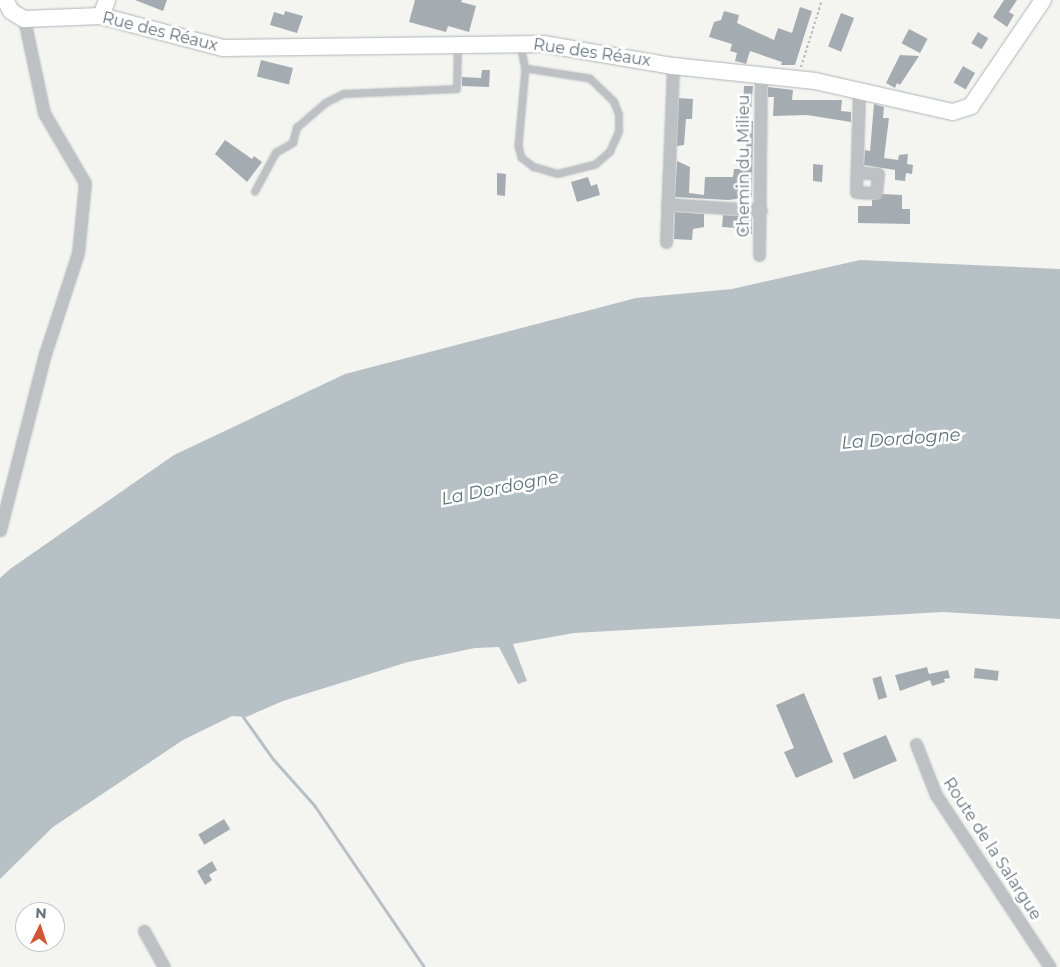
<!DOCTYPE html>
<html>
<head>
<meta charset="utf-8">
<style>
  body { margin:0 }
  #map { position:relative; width:1060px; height:967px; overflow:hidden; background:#f4f4f1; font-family:Montserrat,sans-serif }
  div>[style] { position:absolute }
  .water>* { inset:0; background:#b7c0c5 }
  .stream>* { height:3px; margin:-1.5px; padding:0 1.5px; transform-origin:1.5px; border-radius:1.5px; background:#b7c0c5 }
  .building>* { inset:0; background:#a5acb1; transform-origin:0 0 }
  .path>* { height:2px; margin-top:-1px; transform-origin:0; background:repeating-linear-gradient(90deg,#b7babc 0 2.5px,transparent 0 5px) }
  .roads { filter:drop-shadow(0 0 1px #b0b5b8) drop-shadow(0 0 1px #b0b5b8) }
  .lane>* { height:5.5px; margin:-2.75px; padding:0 2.75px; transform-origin:2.75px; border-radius:2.75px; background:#bdc1c4 }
  .street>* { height:11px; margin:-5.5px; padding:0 5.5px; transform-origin:5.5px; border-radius:5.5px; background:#bdc1c4 }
  .secondary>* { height:16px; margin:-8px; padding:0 8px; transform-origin:8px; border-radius:8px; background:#fff }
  span { translate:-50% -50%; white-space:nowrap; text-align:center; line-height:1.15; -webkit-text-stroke:5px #fff; paint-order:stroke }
  .street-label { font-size:16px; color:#66747f }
  .water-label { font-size:18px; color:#62757c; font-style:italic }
  .north { position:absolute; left:15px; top:902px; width:50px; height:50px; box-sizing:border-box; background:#fff; border:1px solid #c2c7cc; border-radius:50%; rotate:4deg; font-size:14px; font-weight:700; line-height:20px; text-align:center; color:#66747f }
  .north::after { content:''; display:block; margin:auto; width:18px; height:22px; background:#d05635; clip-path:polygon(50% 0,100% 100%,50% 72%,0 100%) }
</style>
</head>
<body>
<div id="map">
  <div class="water">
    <div style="clip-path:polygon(860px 260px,1060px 269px,1060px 619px,943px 612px,574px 633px,513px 644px,527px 681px,518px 684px,499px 647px,475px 648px,408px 662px,283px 701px,246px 717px,232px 716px,183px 740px,53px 827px,0 879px,0 578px,10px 569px,174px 455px,345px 374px,636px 298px,732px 289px)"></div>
  </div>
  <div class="stream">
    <div style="left:241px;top:714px;width:55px;rotate:54.6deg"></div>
    <div style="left:273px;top:759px;width:62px;rotate:48.3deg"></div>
    <div style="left:314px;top:805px;width:196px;rotate:55.8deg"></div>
  </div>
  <div class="building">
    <div style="clip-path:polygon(135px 0,167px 0,163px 11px)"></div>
    <div style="clip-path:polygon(415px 0,462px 0,461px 2px,476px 6px,469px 32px,448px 26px,446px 32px,409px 22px)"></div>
    <div style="clip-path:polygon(1004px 0,1017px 0,1009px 12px,1014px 15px,1007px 27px,993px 17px)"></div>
    <div style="clip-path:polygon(800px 7px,812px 11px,795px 65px,781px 65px,782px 62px,750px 51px,746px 64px,743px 63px,735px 61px,737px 53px,730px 51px,732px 44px,709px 37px,714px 22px,721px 20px,724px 11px,739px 15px,737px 23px,774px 40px,778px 28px,792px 33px)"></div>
    <div style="clip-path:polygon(285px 11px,303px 16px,297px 33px,270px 25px,274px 12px,284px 15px)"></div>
    <div style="left:841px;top:13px;width:14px;height:36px;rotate:21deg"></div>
    <div style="left:909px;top:29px;width:21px;height:16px;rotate:28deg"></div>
    <div style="left:978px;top:32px;width:12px;height:13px;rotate:31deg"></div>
    <div style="clip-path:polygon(900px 55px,919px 56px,900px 85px,897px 83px,895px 88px,886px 83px)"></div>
    <div style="left:261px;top:60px;width:33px;height:17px;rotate:14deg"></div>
    <div style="left:963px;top:66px;width:14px;height:19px;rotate:30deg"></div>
    <div style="clip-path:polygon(482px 70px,490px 70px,489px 87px,462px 86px,462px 77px,481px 78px)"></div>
    <div style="clip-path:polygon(744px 86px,753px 86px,750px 121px,753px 121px,752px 197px,728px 200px,675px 197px,677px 161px,690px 167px,689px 193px,704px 195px,705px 177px,733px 177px,734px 169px,739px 169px,739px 163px,745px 163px,747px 136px,742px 133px)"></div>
    <div style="clip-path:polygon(768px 87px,793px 90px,792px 100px,842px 100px,841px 111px,851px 112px,851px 122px,807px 115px,773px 116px,774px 97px,768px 97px)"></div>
    <div style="clip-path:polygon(679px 98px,693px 99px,692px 119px,686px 119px,684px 145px,677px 146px)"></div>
    <div style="clip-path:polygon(874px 104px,884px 107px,883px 118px,889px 118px,884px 158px,898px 160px,899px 155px,908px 154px,907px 164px,913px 165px,912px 174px,906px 173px,905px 181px,895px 180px,895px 170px,864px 165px,865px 150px,870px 151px)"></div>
    <div style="clip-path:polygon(225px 140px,252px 159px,254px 156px,262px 162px,247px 182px,215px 154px)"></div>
    <div style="clip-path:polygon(813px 164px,823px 165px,822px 182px,813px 181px)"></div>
    <div style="clip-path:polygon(497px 173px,506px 174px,505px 196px,497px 195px)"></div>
    <div style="clip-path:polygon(588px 177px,591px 186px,597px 184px,600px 195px,577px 202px,571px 182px)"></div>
    <div style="clip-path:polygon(883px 194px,902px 195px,902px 209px,910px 209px,910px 224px,858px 223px,858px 206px,872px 206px,872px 200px,880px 199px)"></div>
    <div style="clip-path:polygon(675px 212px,704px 214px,704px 227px,693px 229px,692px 240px,674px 239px)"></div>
    <div style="clip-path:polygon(723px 215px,752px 217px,752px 234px,737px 232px,737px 228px,722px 227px)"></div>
    <div style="clip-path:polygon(927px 667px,929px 674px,948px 670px,950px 678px,944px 679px,945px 682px,932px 686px,930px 680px,900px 691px,895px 675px)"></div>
    <div style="left:975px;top:668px;width:24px;height:10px;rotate:7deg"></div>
    <div style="left:881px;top:676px;width:22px;height:9px;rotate:74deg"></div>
    <div style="clip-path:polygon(804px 693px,833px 762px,796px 778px,784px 752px,794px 748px,776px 705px)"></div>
    <div style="left:886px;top:735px;width:28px;height:47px;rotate:67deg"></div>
    <div style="left:224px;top:819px;width:12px;height:30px;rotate:59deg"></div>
    <div style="clip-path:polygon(212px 861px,217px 870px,209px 875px,212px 880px,205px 885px,197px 871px)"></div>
  </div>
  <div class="path">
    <div style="left:801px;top:67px;width:70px;rotate:-72.6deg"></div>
  </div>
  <div class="roads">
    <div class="lane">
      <div style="left:521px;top:46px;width:24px;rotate:78deg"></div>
      <div style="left:526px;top:69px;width:77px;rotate:95.2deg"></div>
      <div style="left:519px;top:146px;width:12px;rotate:76deg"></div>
      <div style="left:522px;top:158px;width:15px;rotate:37deg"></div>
      <div style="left:534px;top:167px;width:25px;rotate:16deg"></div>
      <div style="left:558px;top:174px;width:38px;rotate:-14deg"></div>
      <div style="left:595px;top:165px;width:20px;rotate:-41deg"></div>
      <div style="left:610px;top:152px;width:22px;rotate:-66deg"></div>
      <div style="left:619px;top:132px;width:17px;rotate:-90deg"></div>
      <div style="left:619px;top:115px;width:14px;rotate:-111deg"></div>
      <div style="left:614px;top:102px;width:33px;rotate:-136deg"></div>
      <div style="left:590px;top:79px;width:65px;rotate:-171.1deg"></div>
      <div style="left:255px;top:192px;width:44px;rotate:-61.7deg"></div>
      <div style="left:276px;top:153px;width:20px;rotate:-30deg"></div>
      <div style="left:293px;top:143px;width:16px;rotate:-75deg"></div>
      <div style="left:297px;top:128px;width:38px;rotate:-41deg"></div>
      <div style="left:326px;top:103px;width:20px;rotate:-27deg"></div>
      <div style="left:344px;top:94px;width:113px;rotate:-2.5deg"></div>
      <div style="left:457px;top:89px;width:42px;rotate:-88.6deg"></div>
    </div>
    <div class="street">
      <div style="left:857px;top:172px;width:21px;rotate:5deg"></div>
      <div style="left:878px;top:174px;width:19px;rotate:96deg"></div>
      <div style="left:876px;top:193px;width:20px;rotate:-177deg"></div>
      <div style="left:856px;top:192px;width:101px;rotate:-88.3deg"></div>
      <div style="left:667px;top:204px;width:94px;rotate:3.7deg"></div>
      <div style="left:666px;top:242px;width:176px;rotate:-87.7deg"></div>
      <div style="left:759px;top:255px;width:179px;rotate:-89.4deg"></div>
      <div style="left:0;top:530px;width:182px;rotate:-75.7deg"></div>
      <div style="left:45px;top:354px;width:106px;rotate:-71.9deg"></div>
      <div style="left:78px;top:253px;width:70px;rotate:-84.3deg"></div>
      <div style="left:85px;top:183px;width:81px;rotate:-120.4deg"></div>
      <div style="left:44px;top:113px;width:96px;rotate:-102deg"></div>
      <div style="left:916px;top:744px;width:55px;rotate:68.6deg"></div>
      <div style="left:936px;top:795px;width:206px;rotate:56.5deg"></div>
      <div style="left:144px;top:931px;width:41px;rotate:60.9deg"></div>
    </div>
    <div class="secondary">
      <div style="left:5px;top:0;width:13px;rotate:61deg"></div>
      <div style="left:11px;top:11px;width:15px;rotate:32deg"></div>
      <div style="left:24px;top:19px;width:77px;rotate:-2.2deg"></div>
      <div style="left:101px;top:16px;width:126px;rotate:14.7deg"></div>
      <div style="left:223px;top:48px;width:320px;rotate:-0.7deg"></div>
      <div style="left:543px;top:44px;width:132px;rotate:9.6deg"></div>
      <div style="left:673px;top:66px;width:143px;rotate:6deg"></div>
      <div style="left:815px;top:81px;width:141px;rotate:12.7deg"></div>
      <div style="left:953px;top:112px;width:19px;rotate:-18deg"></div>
      <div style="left:971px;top:106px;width:128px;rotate:-55.8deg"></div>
      <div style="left:101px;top:16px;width:17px;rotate:-69deg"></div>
    </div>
  </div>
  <div class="street-label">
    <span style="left:160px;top:32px;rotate:14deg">Rue des Réaux</span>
    <span style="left:592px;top:53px;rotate:8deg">Rue des Réaux</span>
    <span style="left:744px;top:166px;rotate:-90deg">Chemin du Milieu</span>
    <span style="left:992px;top:849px;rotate:57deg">Route de la Salargue</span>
  </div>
  <div class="water-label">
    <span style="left:901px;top:439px;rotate:-4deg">La Dordogne</span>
    <span style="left:500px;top:488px;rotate:-11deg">La Dordogne</span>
  </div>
  <div class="north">N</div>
</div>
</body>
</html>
